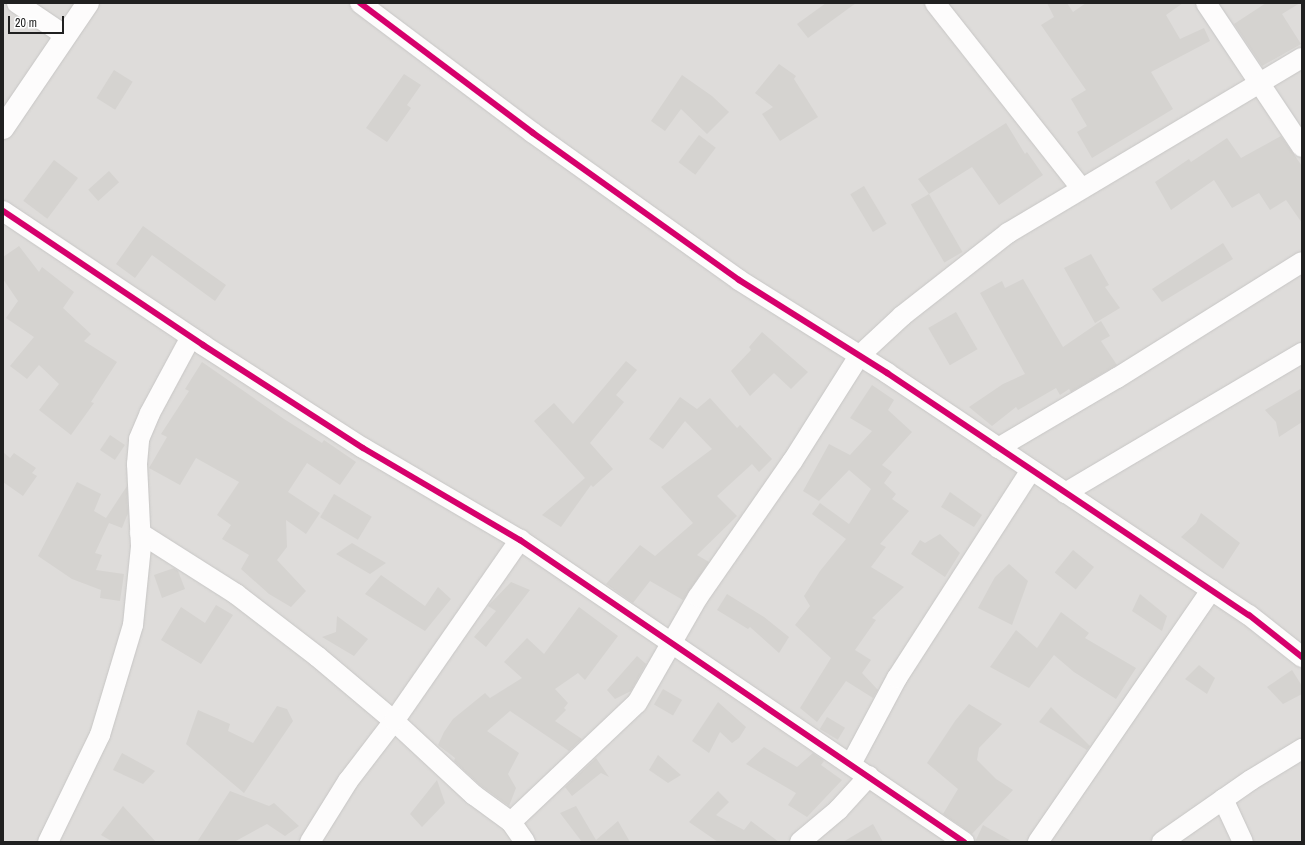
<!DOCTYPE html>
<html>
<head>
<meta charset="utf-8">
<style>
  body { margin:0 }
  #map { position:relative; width:1305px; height:845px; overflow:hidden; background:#efede9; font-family:"Archivo Narrow",sans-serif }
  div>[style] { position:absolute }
  .residential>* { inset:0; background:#dedcda; transform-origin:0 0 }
  .building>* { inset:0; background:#d5d3d0; transform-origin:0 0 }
  .roads { filter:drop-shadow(0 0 1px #c7c6c5) drop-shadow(0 0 1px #c7c6c5) }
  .minor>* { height:20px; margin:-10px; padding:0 10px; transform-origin:10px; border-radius:10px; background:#fdfcfc }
  .tertiary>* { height:22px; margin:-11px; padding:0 11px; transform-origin:11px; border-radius:11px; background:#fdfcfc }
  .cycleway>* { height:6px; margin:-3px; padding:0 3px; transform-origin:3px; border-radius:3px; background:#d6006c }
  span { translate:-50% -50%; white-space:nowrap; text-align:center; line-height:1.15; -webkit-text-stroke:4px #fff; paint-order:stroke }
  .frame { position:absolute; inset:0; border:4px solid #202020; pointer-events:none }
  .scale { position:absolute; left:8px; top:16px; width:56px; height:18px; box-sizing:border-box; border:2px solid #202020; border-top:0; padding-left:5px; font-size:12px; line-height:14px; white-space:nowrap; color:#202020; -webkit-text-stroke:3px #fff; paint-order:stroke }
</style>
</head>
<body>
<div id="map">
  <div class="residential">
    <div style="left:3px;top:3px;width:1299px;height:839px"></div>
  </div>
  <div class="building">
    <div style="clip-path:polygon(826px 3px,856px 3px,808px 38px,797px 24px)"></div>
    <div style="clip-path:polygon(1047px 3px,1067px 3px,1073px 12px,1086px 3px,1183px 3px,1166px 15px,1180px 39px,1204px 28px,1210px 41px,1151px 72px,1173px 109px,1092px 158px,1077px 132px,1087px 126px,1071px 99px,1086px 90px,1041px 25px,1054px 17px)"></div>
    <div style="clip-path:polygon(1266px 3px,1300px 3px,1282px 14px,1301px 44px,1262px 66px,1234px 24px)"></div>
    <div style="clip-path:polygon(779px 64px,796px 76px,794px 79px,818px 117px,780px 141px,762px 114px,773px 107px,755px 93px)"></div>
    <div style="left:114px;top:70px;width:22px;height:33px;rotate:32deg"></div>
    <div style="clip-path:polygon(404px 74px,421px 85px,407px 105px,411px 108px,387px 142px,366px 128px)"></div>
    <div style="clip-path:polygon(682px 75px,712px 96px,729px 112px,707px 134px,681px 109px,665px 131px,651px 121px)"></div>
    <div style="clip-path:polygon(1006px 123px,1025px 154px,1027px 152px,1043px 175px,999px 205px,972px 167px,929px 194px,918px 179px)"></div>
    <div style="left:699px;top:135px;width:21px;height:34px;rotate:37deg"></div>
    <div style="clip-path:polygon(1281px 136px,1302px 166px,1302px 223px,1286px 200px,1270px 210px,1259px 193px,1232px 208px,1214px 180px,1171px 210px,1155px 182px,1189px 159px,1191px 162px,1227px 138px,1241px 158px)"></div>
    <div style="left:54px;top:160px;width:30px;height:51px;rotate:37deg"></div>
    <div style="left:109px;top:171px;width:15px;height:28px;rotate:48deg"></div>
    <div style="left:864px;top:186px;width:44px;height:16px;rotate:59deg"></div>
    <div style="left:929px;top:194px;width:67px;height:21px;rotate:60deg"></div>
    <div style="clip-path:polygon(143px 226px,226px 285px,215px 301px,152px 255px,135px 278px,116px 264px)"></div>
    <div style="clip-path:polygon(1223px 243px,1233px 259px,1162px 302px,1152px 289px)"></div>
    <div style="clip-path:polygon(19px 246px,39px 272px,42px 267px,74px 292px,63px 308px,91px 334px,84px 341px,117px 362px,91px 402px,94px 403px,71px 435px,39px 410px,59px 384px,39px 365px,27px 379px,10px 366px,34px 337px,6px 318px,18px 301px,3px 279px,3px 257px)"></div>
    <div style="clip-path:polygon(1091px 254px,1109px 285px,1105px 287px,1120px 308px,1095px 323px,1064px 268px)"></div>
    <div style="clip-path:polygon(1023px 279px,1063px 347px,1101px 321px,1110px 336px,1101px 341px,1117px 365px,1071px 392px,1069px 389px,1060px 395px,1056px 388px,1018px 410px,1016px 407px,992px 426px,969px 407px,1003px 384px,1025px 374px,980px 293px,1002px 281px,1005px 288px)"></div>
    <div style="left:956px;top:312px;width:43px;height:32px;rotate:60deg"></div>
    <div style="clip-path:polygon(762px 332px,808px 372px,791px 389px,774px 373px,750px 396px,731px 371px,751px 350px,749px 347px)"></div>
    <div style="clip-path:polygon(626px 361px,637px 370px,616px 395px,624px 402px,590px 443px,613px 469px,593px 487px,591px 485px,561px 527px,542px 515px,585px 478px,534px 421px,554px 403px,573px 424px)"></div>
    <div style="clip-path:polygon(202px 362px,284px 419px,322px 443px,324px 440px,356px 462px,340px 485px,307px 463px,288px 492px,320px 513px,306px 534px,286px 520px,287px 547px,277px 560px,306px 591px,291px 607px,269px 594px,241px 569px,249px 555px,222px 539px,231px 525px,217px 515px,239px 482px,196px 458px,180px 485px,149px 468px,167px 437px,161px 434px,189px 391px,185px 389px)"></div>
    <div style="clip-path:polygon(872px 385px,894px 400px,888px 410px,912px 432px,882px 465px,892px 472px,884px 483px,896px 494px,892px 499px,909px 511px,880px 544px,886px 547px,871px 567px,904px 587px,872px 618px,876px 620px,855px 650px,871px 660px,862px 673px,878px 690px,873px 698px,846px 681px,817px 722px,800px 708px,831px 658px,795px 625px,810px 606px,804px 596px,820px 571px,846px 539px,812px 514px,820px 503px,849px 524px,871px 489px,849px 470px,819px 501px,803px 491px,829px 444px,850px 455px,872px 431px,850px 418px)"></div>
    <div style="clip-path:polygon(1302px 388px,1302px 422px,1279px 437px,1276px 422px,1265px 410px)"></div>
    <div style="clip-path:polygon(680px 397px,697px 409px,710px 398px,737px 428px,740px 425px,772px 459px,759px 472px,752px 464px,717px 496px,737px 516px,697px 555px,709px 562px,683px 600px,650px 581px,633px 603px,606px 584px,640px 545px,655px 556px,693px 523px,661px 487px,712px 449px,685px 421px,663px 449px,649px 439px)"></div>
    <div style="left:110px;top:435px;width:18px;height:18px;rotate:34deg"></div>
    <div style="clip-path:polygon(3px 452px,10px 458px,14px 453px,36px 468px,32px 473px,37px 476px,23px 496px,3px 482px)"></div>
    <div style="clip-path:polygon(77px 482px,101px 494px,94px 511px,106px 518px,127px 486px,128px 513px,122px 528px,109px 523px,95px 553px,102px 555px,96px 570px,124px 574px,120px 601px,100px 598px,101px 590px,72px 579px,38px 556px)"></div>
    <div style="clip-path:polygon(950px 492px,982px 515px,974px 527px,941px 507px)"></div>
    <div style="left:334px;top:494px;width:44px;height:27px;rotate:31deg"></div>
    <div style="clip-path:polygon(1201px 513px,1240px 543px,1223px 569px,1181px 537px,1196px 523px)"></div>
    <div style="clip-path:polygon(940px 534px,960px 553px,945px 577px,911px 554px,920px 540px,925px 543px)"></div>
    <div style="clip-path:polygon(352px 543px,386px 563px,370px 574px,336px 554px)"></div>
    <div style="left:1073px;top:550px;width:27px;height:29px;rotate:39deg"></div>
    <div style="clip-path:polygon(1009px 564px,1028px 581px,1012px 625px,978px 608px,995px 577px)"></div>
    <div style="clip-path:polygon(174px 568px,178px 571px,185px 589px,162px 598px,154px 575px)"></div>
    <div style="clip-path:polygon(381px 575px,425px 606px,438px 587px,451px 599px,425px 631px,365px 594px)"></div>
    <div style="clip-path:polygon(511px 582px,530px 590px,486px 647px,474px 637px,496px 611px,488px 606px)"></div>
    <div style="clip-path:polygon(727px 594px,764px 617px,789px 637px,779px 653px,750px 627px,748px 629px,717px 610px)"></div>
    <div style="clip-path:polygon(1140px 594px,1167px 616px,1162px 631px,1132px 611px)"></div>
    <div style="clip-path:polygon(216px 605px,233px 615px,201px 664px,161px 640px,181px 607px,205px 623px)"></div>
    <div style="clip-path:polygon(579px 607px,618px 636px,585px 680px,578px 673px,555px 689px,568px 703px,564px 708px,566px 710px,555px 721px,582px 739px,569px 751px,510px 711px,487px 731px,519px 753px,508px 774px,516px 788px,509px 806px,481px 786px,454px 761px,455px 758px,438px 745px,444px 732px,453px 719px,485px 693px,490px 698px,522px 678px,504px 662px,527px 638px,544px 654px)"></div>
    <div style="clip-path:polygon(1061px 612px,1089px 633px,1085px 638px,1136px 668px,1116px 699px,1074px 672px,1054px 655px,1029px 688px,990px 667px,1016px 630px,1037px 648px)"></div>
    <div style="clip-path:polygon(337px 616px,368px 639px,354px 656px,322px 637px,336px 632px)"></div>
    <div style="clip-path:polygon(637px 656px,646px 664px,631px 691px,615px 699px,607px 690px)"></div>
    <div style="clip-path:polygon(1199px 665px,1215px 678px,1207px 694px,1185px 679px)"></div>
    <div style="clip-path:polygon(1292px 670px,1302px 686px,1302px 694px,1283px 704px,1267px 687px)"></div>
    <div style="left:663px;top:689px;width:22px;height:18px;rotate:30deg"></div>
    <div style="clip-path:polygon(718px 702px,746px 727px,739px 738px,732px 743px,720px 732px,709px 753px,692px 741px)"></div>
    <div style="clip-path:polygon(969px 704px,1002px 724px,979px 748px,977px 760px,996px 779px,1013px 790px,972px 834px,943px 814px,958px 789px,927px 763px,955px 721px)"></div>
    <div style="clip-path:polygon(277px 706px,287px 709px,293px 721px,244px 793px,186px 744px,198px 710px,230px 724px,228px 731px,253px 743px)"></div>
    <div style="clip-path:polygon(1051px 707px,1090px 746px,1087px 750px,1039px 722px)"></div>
    <div style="left:827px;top:717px;width:21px;height:14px;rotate:31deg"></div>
    <div style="clip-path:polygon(764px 747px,797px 767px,813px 753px,824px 761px,821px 765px,842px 780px,807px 817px,788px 805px,796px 793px,746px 764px)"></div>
    <div style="clip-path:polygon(122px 753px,155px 771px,143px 784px,113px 770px)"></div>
    <div style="clip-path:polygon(658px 755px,681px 775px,668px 783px,649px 770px)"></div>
    <div style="clip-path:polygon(596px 758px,609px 777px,601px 773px,572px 796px,565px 787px)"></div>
    <div style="clip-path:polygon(437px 780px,445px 803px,422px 827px,410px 814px)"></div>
    <div style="clip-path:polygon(230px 791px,269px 806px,274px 803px,299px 826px,285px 836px,267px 824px,234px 842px,197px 842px)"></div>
    <div style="clip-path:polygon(718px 791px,729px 802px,716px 815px,744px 830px,751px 821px,779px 842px,718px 842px,689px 822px)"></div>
    <div style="clip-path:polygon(123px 806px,156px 842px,113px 842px,101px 835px)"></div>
    <div style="clip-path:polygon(576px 806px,596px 840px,618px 821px,630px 842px,582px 842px,560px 813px)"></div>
    <div style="clip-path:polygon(873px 824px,883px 842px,843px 842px)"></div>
    <div style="clip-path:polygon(983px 825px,1013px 842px,975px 842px)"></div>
  </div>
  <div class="roads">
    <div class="minor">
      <div style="left:17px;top:3px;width:59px;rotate:34deg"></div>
      <div style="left:360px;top:3px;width:216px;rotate:36.9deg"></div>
      <div style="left:533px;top:133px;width:253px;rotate:35.5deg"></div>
      <div style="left:739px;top:280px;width:175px;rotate:32.1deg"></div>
      <div style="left:887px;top:373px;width:435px;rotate:33.8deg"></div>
      <div style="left:1249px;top:615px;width:68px;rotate:38.4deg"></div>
      <div style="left:935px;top:3px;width:236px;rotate:51.7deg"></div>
      <div style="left:1206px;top:3px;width:173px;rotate:56.3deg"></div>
      <div style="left:3px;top:211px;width:241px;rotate:33.8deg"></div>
      <div style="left:203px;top:345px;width:190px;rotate:32.8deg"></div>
      <div style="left:363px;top:448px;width:182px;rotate:30.4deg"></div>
      <div style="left:520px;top:540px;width:537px;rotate:34.22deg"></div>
      <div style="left:998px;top:448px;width:138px;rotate:-30.5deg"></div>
      <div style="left:1117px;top:378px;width:218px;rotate:-32.1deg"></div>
      <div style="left:1065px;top:493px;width:275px;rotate:-30.6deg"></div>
      <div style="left:140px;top:533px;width:114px;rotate:32.4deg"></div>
      <div style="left:236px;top:594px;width:103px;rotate:37.5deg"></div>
      <div style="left:318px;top:657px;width:99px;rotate:40.1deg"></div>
      <div style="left:394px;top:721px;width:109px;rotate:42.8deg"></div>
      <div style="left:474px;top:795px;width:46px;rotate:36.1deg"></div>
      <div style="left:511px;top:822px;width:24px;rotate:55deg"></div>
      <div style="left:851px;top:764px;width:98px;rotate:-61.9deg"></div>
      <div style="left:897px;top:678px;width:247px;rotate:-57.2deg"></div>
      <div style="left:1223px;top:799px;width:47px;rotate:65.1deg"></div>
      <div style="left:511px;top:822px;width:173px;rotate:-43.4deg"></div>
      <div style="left:637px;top:703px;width:122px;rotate:-60.1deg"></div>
      <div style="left:698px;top:597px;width:165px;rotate:-55.2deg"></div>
      <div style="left:792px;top:462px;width:125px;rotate:-57.7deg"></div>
      <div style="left:859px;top:356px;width:59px;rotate:-42.9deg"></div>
      <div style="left:902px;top:316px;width:135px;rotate:-38.1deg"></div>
      <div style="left:1008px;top:233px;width:342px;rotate:-30.8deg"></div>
      <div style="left:48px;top:842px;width:119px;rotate:-64.1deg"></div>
      <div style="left:100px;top:735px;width:115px;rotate:-73.3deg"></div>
      <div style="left:133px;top:625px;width:79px;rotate:-84.2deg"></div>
      <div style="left:141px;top:546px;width:82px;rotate:-92.8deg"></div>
      <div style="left:137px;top:464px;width:25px;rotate:-85deg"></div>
      <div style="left:139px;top:439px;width:28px;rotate:-67deg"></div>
      <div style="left:150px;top:413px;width:86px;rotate:-61.7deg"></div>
      <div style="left:310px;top:842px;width:72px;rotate:-58.1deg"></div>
      <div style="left:348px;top:781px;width:76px;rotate:-52.5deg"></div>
      <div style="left:394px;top:721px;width:221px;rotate:-55.2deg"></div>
      <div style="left:800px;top:842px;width:50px;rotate:-40.1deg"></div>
      <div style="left:838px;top:810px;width:46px;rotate:-47.6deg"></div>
      <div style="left:1038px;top:842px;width:306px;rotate:-55.5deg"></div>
      <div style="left:1162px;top:842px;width:108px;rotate:-34.9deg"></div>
      <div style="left:1251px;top:780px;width:60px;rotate:-31.3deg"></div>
    </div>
    <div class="tertiary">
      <div style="left:3px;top:128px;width:151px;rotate:-55.8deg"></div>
    </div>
  </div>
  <div class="cycleway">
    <div style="left:360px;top:3px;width:216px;rotate:36.9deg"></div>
    <div style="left:533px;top:133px;width:253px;rotate:35.5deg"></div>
    <div style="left:739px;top:280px;width:175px;rotate:32.1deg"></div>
    <div style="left:887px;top:373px;width:435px;rotate:33.8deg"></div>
    <div style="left:1249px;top:615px;width:68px;rotate:38.4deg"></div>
    <div style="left:3px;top:211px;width:241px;rotate:33.8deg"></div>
    <div style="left:203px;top:345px;width:190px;rotate:32.8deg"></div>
    <div style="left:363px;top:448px;width:182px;rotate:30.4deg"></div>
    <div style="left:520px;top:540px;width:537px;rotate:34.22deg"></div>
  </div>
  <div class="frame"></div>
  <div class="scale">20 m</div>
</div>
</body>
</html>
